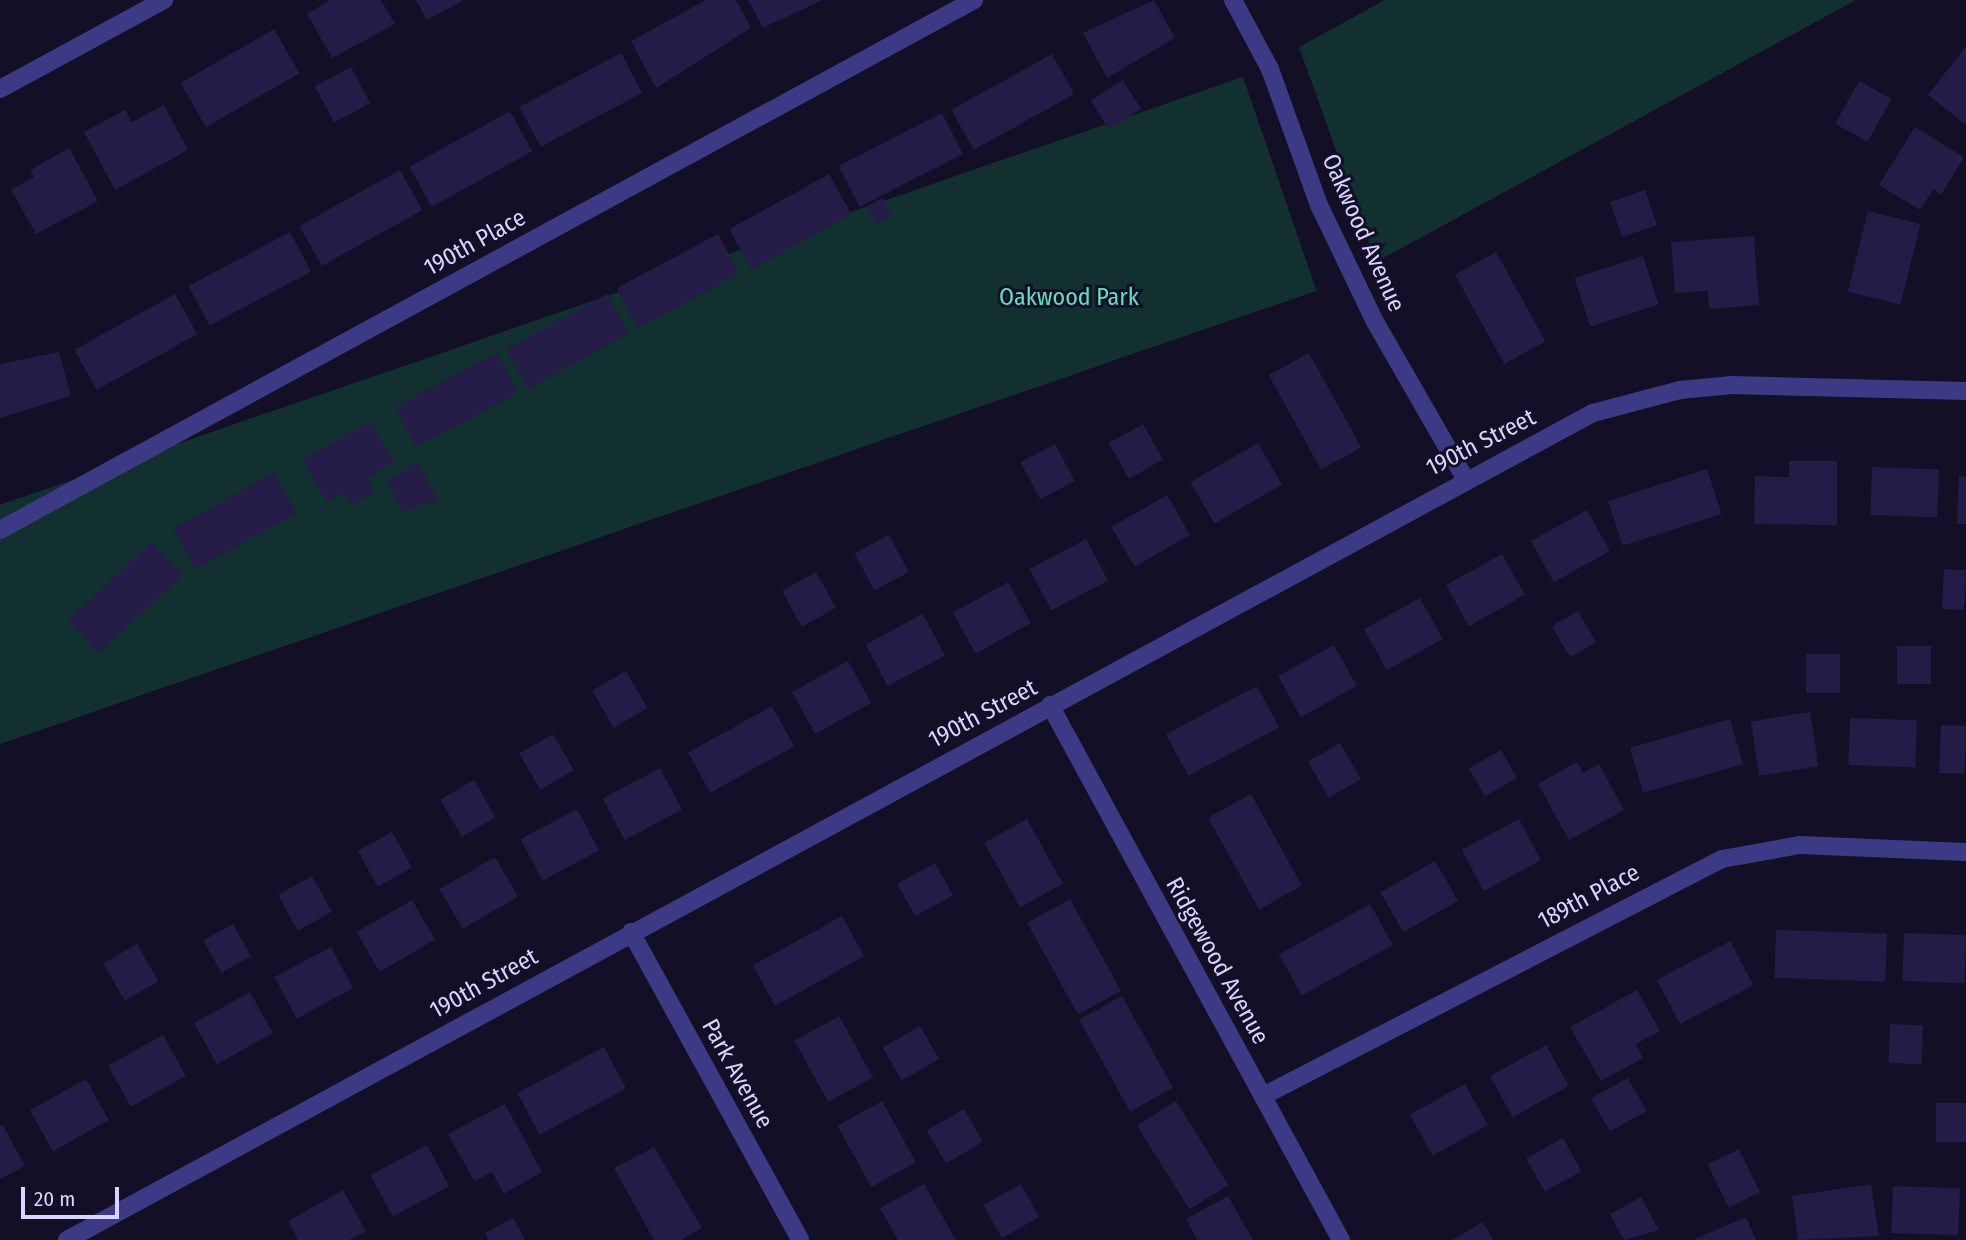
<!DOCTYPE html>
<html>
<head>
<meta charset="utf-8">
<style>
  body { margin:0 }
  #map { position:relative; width:1966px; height:1240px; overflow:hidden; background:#130f26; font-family:"Fira Sans Condensed",sans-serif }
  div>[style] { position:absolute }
  .green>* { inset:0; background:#12302f; transform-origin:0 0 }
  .building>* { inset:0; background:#241b47; transform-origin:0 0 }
  .minor>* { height:18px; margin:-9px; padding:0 9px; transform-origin:9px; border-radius:9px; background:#3d3a85 }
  span { translate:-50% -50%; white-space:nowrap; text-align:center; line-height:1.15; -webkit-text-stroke:6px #130f26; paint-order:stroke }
  .street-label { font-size:24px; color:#d9d4ff }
  .park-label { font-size:24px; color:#5fe0c0 }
  .scale { position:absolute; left:21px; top:1187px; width:98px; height:32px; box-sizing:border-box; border:4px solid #d9d4ff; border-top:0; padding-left:9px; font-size:21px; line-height:24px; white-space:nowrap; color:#d9d4ff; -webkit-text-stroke:5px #130f26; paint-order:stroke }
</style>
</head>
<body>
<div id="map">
  <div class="green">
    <div style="clip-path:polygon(1385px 0,1856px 0,1376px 262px,1299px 47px)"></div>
    <div style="left:1243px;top:77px;width:226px;height:1413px;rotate:71deg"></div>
  </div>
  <div class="building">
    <div style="clip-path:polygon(330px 0,381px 0,395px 24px,332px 58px,307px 14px)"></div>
    <div style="clip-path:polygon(416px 0,464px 0,427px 20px)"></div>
    <div style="clip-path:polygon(706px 0,736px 0,751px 28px,656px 88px,631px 41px)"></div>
    <div style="clip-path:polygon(748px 0,822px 0,763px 28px)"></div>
    <div style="clip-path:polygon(1154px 0,1175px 38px,1107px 78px,1083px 33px)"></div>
    <div style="left:274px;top:29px;width:51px;height:108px;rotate:60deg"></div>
    <div style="clip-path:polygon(1966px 46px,1966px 125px,1928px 95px)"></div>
    <div style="left:621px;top:53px;width:45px;height:115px;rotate:62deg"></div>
    <div style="left:1052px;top:54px;width:46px;height:115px;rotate:61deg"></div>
    <div style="left:351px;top:67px;width:41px;height:41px;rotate:62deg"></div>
    <div style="left:1123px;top:80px;width:34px;height:38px;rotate:58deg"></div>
    <div style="left:1859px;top:81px;width:37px;height:49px;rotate:29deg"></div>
    <div style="clip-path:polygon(164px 105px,188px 150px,115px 190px,84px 132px,125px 110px,132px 122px)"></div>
    <div style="left:510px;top:111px;width:46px;height:115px;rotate:61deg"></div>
    <div style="left:942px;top:113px;width:46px;height:116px;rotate:63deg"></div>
    <div style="clip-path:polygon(1915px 127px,1964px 157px,1941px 195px,1933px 189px,1920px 210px,1879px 185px)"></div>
    <div style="clip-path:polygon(69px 148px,98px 201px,36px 234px,11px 190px,34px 177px,30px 170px)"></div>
    <div style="left:400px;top:170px;width:46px;height:115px;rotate:61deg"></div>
    <div style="left:829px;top:174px;width:46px;height:114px;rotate:61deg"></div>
    <div style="left:1645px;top:190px;width:37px;height:37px;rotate:71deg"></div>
    <div style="left:883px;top:198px;width:20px;height:18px;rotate:63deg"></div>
    <div style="left:1868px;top:211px;width:54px;height:83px;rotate:14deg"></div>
    <div style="left:290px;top:232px;width:45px;height:115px;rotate:62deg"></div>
    <div style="left:718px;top:234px;width:45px;height:115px;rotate:62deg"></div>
    <div style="clip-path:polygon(1754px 236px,1759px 305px,1709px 309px,1708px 291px,1675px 293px,1671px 242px)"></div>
    <div style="left:1496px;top:252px;width:102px;height:47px;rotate:61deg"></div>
    <div style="left:1643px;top:256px;width:51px;height:72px;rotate:72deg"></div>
    <div style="left:175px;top:294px;width:46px;height:115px;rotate:61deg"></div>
    <div style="left:607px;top:294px;width:45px;height:115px;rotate:61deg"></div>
    <div style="clip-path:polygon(59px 352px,71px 396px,0 418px,0 364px)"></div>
    <div style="left:497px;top:353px;width:45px;height:115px;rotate:62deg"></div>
    <div style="left:1309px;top:353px;width:108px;height:46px;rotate:61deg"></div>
    <div style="clip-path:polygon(370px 422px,394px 462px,367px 478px,375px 492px,352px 505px,344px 492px,327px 502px,303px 460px)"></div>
    <div style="left:1143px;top:424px;width:41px;height:39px;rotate:61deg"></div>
    <div style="left:1258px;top:443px;width:48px;height:78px;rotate:60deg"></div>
    <div style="left:1055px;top:444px;width:42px;height:39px;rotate:62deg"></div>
    <div style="clip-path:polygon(1789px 461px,1837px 461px,1837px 525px,1754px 524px,1755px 476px,1789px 477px)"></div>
    <div style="clip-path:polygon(418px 463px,438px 500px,403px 511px,387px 480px)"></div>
    <div style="left:1872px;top:467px;width:67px;height:48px;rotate:2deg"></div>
    <div style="left:1707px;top:469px;width:47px;height:104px;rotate:72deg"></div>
    <div style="left:274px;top:473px;width:46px;height:115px;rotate:61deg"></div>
    <div style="clip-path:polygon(1959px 476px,1966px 477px,1966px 524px,1957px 524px)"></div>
    <div style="left:1167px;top:495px;width:46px;height:64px;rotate:60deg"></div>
    <div style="left:1587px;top:510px;width:47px;height:64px;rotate:61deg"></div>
    <div style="left:889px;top:535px;width:42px;height:39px;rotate:62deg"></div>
    <div style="left:1086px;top:539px;width:47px;height:64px;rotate:62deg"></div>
    <div style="left:152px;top:542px;width:45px;height:115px;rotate:47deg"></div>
    <div style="left:1502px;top:554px;width:47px;height:64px;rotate:61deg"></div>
    <div style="left:1944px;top:569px;width:22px;height:40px;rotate:3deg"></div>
    <div style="left:816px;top:572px;width:41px;height:39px;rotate:61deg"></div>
    <div style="left:1008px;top:582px;width:47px;height:63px;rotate:61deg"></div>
    <div style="left:1420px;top:598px;width:47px;height:64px;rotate:61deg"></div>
    <div style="left:1578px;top:611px;width:36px;height:30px;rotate:60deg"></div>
    <div style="left:923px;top:614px;width:47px;height:65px;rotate:62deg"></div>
    <div style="left:1334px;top:645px;width:47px;height:64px;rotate:61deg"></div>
    <div style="left:1897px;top:646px;width:34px;height:38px"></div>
    <div style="left:1806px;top:654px;width:34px;height:39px"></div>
    <div style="left:848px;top:661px;width:48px;height:64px;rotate:61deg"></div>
    <div style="left:626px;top:671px;width:43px;height:39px;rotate:60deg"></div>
    <div style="left:1257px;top:686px;width:47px;height:103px;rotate:62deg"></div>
    <div style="left:772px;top:706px;width:46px;height:96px;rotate:61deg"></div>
    <div style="left:1810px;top:712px;width:55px;height:60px;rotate:81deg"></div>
    <div style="left:1850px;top:718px;width:67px;height:47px;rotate:2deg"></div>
    <div style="left:1730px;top:719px;width:47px;height:104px;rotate:74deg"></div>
    <div style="left:1941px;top:725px;width:25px;height:48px;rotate:2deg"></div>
    <div style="left:553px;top:734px;width:42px;height:39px;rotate:60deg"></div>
    <div style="left:1340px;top:743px;width:42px;height:37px;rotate:60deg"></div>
    <div style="left:1501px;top:750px;width:32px;height:37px;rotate:60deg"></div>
    <div style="clip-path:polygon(1577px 762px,1583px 773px,1599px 764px,1624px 810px,1569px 840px,1538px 784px)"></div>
    <div style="left:660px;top:768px;width:47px;height:65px;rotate:62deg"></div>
    <div style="left:474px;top:780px;width:43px;height:39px;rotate:60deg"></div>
    <div style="left:1251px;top:794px;width:105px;height:49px;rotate:61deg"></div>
    <div style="left:577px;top:809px;width:47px;height:64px;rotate:62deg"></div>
    <div style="left:1027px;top:819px;width:74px;height:49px;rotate:61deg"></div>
    <div style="left:1519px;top:819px;width:47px;height:65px;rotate:62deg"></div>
    <div style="left:392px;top:832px;width:41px;height:39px;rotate:61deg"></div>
    <div style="left:495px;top:857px;width:46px;height:64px;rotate:60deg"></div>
    <div style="left:1435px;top:861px;width:46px;height:63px;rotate:60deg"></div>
    <div style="left:935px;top:863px;width:37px;height:43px;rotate:61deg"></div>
    <div style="left:312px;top:876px;width:41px;height:39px;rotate:61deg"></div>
    <div style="left:1070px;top:899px;width:105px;height:49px;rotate:61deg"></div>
    <div style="left:412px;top:900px;width:46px;height:64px;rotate:60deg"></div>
    <div style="left:1370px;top:904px;width:47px;height:104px;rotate:61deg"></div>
    <div style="left:842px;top:916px;width:46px;height:102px;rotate:61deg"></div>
    <div style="left:233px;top:924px;width:37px;height:34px;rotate:61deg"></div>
    <div style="left:1776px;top:930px;width:111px;height:48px;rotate:2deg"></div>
    <div style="left:1904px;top:933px;width:62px;height:48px;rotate:2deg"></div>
    <div style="left:1730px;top:941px;width:50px;height:83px;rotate:62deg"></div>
    <div style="left:137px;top:944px;width:43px;height:39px;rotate:60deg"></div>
    <div style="left:331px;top:947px;width:47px;height:64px;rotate:62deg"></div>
    <div style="clip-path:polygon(1637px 990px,1660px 1031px,1636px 1044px,1643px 1058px,1601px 1081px,1570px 1027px)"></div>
    <div style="left:250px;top:992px;width:47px;height:64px;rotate:61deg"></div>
    <div style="left:1122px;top:996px;width:105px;height:49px;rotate:61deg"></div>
    <div style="left:839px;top:1016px;width:70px;height:51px;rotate:61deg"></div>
    <div style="left:1890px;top:1024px;width:33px;height:39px;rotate:2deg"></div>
    <div style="left:920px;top:1026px;width:38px;height:43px;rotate:60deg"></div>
    <div style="left:163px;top:1035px;width:47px;height:63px;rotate:61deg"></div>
    <div style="left:1546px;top:1045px;width:47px;height:64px;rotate:61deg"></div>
    <div style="left:604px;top:1047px;width:47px;height:98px;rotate:62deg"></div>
    <div style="left:1628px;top:1078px;width:38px;height:42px;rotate:61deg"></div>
    <div style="left:86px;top:1079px;width:47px;height:64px;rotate:61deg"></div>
    <div style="left:1465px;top:1084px;width:47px;height:63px;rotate:61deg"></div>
    <div style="left:882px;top:1101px;width:70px;height:51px;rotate:61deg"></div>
    <div style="left:1176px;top:1101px;width:99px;height:46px;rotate:58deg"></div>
    <div style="left:1936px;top:1103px;width:30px;height:39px"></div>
    <div style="clip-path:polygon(505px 1104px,542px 1172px,504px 1194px,492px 1172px,474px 1181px,448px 1134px)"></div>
    <div style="left:964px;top:1109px;width:38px;height:43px;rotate:60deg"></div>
    <div style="clip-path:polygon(3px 1125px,25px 1166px,0 1179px,0 1126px)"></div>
    <div style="left:1563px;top:1138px;width:38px;height:42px;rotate:61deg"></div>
    <div style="left:427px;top:1145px;width:47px;height:64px;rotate:62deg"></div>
    <div style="clip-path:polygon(654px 1147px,702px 1228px,681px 1240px,654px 1240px,614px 1168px)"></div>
    <div style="left:1739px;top:1149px;width:48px;height:35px;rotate:64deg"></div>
    <div style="clip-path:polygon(924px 1184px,956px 1240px,898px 1240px,880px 1208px)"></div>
    <div style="left:1021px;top:1184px;width:38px;height:43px;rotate:61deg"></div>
    <div style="clip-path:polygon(1871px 1184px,1879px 1236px,1798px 1240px,1792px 1196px)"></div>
    <div style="left:1893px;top:1186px;width:67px;height:47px;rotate:2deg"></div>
    <div style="clip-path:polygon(343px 1190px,366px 1231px,349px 1240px,298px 1240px,288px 1221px)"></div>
    <div style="clip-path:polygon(1228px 1196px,1253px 1240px,1197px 1240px,1186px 1219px)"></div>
    <div style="clip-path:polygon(1641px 1197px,1659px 1230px,1624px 1240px,1610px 1214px)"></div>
    <div style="clip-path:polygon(1746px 1217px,1756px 1240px,1693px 1240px)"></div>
    <div style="clip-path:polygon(513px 1218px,525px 1240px,488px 1240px,485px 1233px)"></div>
    <div style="clip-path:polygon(1483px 1222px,1493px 1240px,1452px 1240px)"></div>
  </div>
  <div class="minor">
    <div style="left:1233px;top:0;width:78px;rotate:61.8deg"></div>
    <div style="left:1270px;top:69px;width:145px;rotate:70.2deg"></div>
    <div style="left:1319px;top:205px;width:127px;rotate:64.4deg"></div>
    <div style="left:1374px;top:320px;width:182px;rotate:60.1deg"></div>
    <div style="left:0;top:89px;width:187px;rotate:-28.5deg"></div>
    <div style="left:0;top:530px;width:1109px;rotate:-28.55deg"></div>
    <div style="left:1050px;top:705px;width:609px;rotate:61.46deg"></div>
    <div style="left:631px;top:932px;width:351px;rotate:61.2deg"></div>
    <div style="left:1263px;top:1096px;width:517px;rotate:-27.31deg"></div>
    <div style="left:1722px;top:859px;width:79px;rotate:-10.2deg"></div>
    <div style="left:1800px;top:845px;width:166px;rotate:2.4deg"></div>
    <div style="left:67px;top:1240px;width:1736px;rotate:-28.46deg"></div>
    <div style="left:1593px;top:413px;width:90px;rotate:-14.8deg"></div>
    <div style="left:1680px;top:390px;width:52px;rotate:-5.5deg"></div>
    <div style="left:1732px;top:385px;width:234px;rotate:1.5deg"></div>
  </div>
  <div class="street-label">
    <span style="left:1363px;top:233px;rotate:66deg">Oakwood Avenue</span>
    <span style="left:475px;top:243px;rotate:-29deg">190th Place</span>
    <span style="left:1481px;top:443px;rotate:-27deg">190th Street</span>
    <span style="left:983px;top:714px;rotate:-28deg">190th Street</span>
    <span style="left:1589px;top:897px;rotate:-28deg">189th Place</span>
    <span style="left:1217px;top:961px;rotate:61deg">Ridgewood Avenue</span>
    <span style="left:484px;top:984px;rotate:-29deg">190th Street</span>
    <span style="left:737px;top:1074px;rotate:61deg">Park Avenue</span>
  </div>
  <div class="park-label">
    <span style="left:1069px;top:298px">Oakwood Park</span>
  </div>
  <div class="scale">20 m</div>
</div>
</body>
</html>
